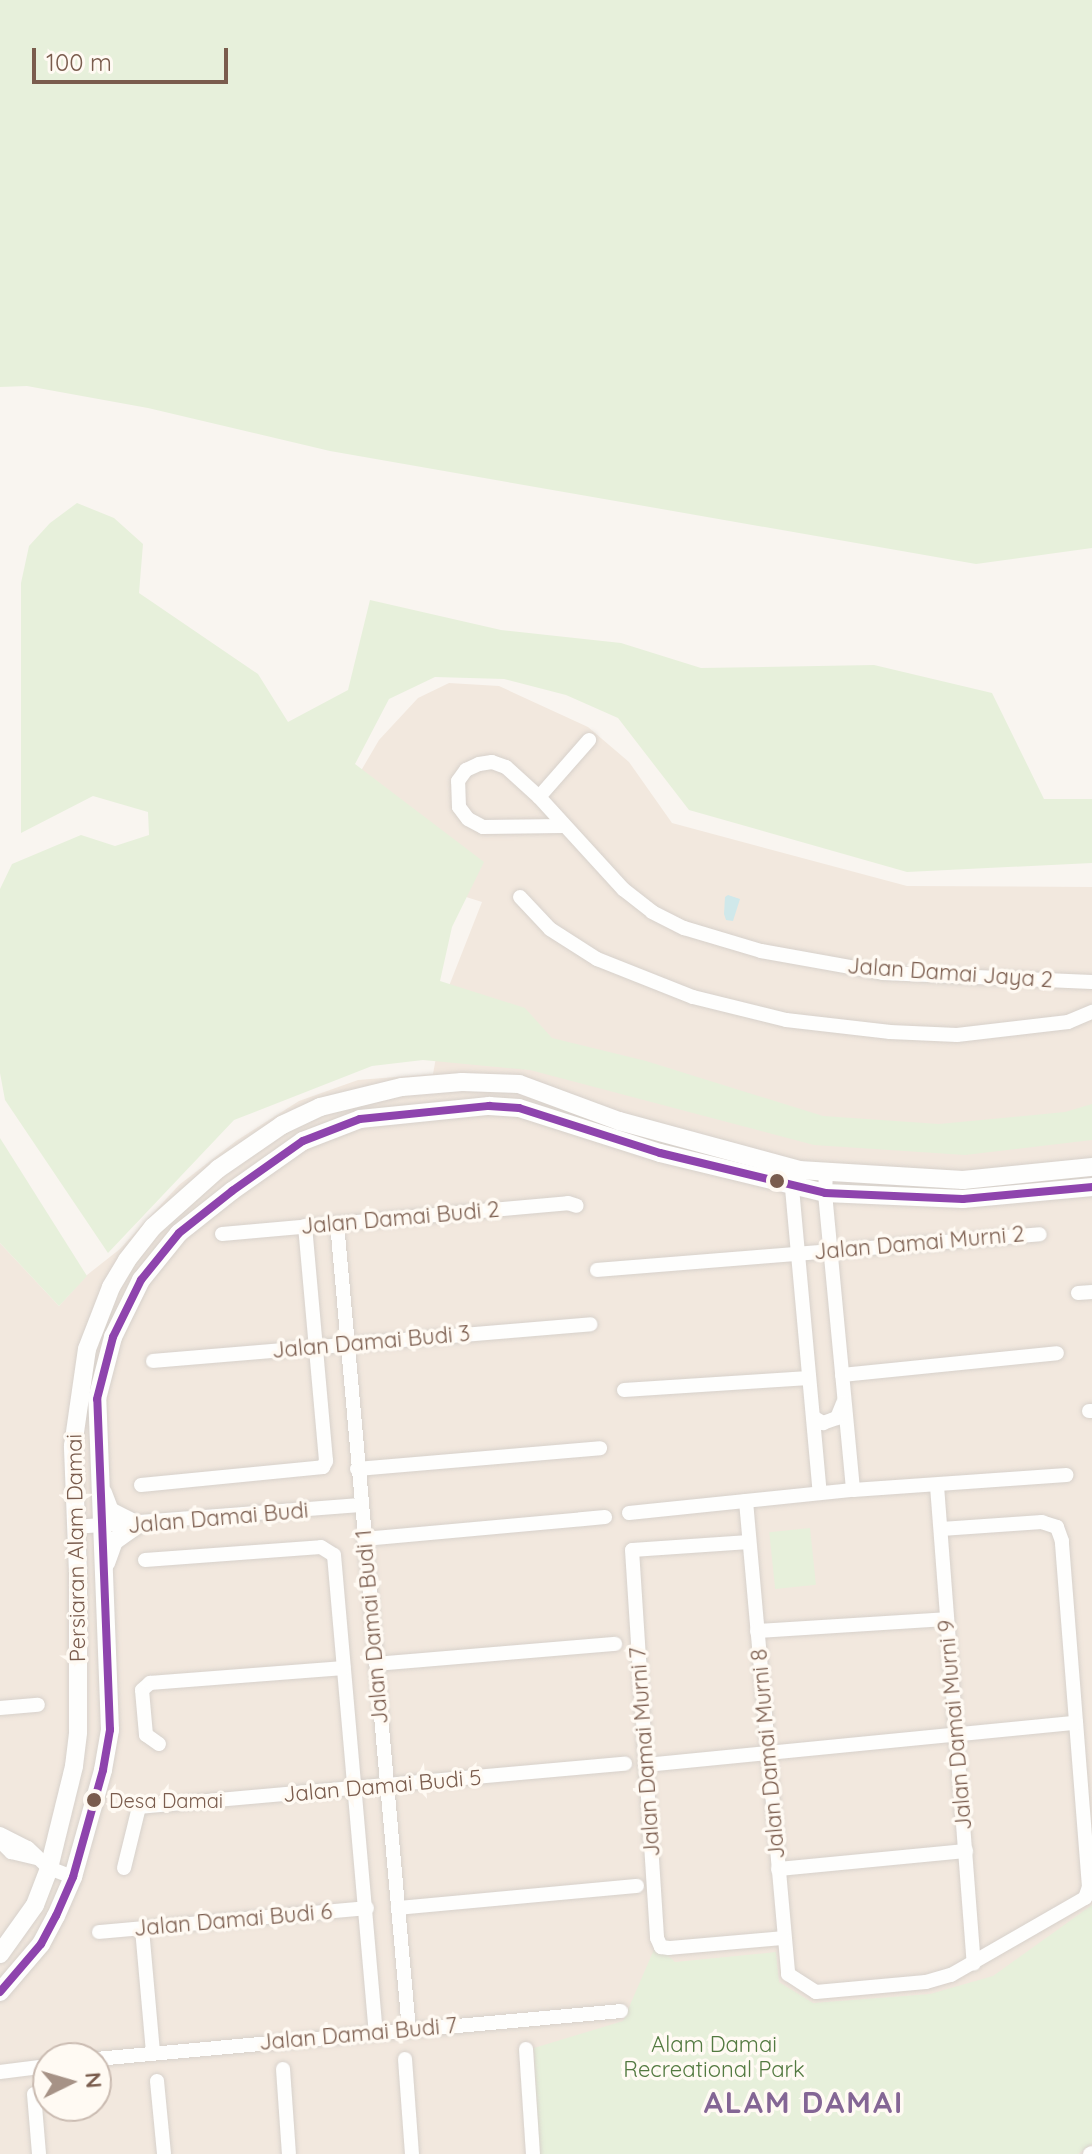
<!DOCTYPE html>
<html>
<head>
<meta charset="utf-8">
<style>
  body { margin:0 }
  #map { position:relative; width:1092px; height:2154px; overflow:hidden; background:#f9f5f0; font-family:Quicksand,sans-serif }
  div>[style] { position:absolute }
  .residential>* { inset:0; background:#f2e8de }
  .green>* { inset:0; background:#e7f0db; transform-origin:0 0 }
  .water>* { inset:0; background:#d0e8ea }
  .roads { filter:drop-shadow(0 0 2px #d7d1cb) drop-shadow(0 0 2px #d7d1cb) }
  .street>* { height:14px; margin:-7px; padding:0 7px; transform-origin:7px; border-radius:7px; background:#fefefd }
  .secondary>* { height:18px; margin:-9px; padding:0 9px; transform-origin:9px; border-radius:9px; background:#fefefd }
  .bus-1>* { height:8px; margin:-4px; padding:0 4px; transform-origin:4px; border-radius:4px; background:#8e44ad }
  .dots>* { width:22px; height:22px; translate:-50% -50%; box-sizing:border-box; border:4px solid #fffaf3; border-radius:50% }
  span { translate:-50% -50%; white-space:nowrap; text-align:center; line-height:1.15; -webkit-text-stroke:7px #fffaf3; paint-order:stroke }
  .bus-label { font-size:20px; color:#7a5c4d }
  .left { translate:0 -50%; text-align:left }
  .street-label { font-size:22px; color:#7a5c4d }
  .park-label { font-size:22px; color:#537a41 }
  .district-label { font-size:30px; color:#846695; font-weight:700; letter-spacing:2px }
  .north { position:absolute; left:32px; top:2042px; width:80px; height:80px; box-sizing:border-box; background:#fffaf3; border:2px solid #cabbb1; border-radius:50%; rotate:85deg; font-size:22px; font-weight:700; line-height:32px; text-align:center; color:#7a5c4d }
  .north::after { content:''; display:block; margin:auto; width:28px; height:36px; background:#a69286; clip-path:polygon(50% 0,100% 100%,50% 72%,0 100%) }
  .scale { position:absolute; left:32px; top:48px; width:196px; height:36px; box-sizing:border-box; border:4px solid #7a5c4d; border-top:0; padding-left:10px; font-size:24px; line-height:28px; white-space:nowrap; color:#7a5c4d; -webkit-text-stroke:6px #fffaf3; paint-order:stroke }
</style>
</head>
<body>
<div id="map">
  <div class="residential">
    <div style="clip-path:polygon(evenodd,449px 683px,499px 686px,588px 727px,629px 762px,672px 823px,907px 886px,1092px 887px,1092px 2154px,0 2154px,0 1243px,59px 1306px,87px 1275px,120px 1249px,179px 1185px,236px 1141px,299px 1101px,358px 1080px,433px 1074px,449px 986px,482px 902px,384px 871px,355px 781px,379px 740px,418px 698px,449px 683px,48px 2058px,96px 2058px,96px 2106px,48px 2106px,48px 2058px)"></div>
  </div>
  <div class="green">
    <div style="clip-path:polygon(0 0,1092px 0,1092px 548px,976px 564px,330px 451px,148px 408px,27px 386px,0 387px)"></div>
    <div style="clip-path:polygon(77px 503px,114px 518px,143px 544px,139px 593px,258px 674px,288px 722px,348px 690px,370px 600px,501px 630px,621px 643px,701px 668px,874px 665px,992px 693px,1044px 799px,1092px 799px,1092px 863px,907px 872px,689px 810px,618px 718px,566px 695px,504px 679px,435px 677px,389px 699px,355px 764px,484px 862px,452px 927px,440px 981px,525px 1008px,552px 1038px,646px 1061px,823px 1116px,939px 1124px,1065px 1112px,1092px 1104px,1092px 1140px,965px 1155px,814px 1145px,530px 1070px,423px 1060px,372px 1066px,234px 1120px,108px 1253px,5px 1100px,0 1073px,0 889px,12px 864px,81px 835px,115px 846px,149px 835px,148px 812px,93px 796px,21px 833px,21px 583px,29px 546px,50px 523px)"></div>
    <div style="clip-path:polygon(0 1138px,87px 1276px,59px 1306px,0 1243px)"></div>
    <div style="left:810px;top:1528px;width:57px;height:41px;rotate:84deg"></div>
    <div style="clip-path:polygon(1092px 1905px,1092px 2144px,1078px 2154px,539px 2154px,534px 2048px,623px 2021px,656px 1945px,675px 1962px,776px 1952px,779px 1982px,813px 2003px,930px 1994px,993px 1976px)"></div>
  </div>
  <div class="water">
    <div style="clip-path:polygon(728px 895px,740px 899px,733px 921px,726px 920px,724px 914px,725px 897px)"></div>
  </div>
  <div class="roads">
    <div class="street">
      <div style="left:539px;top:797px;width:76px;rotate:-48.7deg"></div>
      <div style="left:563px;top:826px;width:80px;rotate:179.3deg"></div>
      <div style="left:483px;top:827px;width:17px;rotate:-152deg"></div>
      <div style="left:468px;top:819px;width:15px;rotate:-127deg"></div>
      <div style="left:459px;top:807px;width:26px;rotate:-92deg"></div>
      <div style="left:458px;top:781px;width:14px;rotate:-54deg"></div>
      <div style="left:466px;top:770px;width:14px;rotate:-25deg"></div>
      <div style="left:479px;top:764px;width:13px;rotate:-9deg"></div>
      <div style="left:492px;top:762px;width:15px;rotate:20deg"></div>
      <div style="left:506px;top:767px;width:45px;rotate:42.3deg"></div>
      <div style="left:539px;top:797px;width:125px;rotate:47.6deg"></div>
      <div style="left:623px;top:889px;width:37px;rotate:38deg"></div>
      <div style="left:652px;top:912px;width:36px;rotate:27deg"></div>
      <div style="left:684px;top:928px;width:80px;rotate:16.6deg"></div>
      <div style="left:761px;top:951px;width:124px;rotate:10.2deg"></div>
      <div style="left:883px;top:973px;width:209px;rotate:2.5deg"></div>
      <div style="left:520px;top:897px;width:44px;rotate:46.8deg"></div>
      <div style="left:550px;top:929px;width:56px;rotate:32.6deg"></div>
      <div style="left:597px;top:959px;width:103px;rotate:21.6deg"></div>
      <div style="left:693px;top:997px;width:96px;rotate:13.9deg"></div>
      <div style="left:786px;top:1020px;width:105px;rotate:6.6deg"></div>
      <div style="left:890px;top:1032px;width:67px;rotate:2.6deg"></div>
      <div style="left:957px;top:1035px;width:112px;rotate:-6.7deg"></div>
      <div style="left:1068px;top:1022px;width:26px;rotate:-23deg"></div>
      <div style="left:826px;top:1173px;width:20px;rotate:93deg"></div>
      <div style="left:825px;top:1193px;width:298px;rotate:84.6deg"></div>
      <div style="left:797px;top:1176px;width:13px;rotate:113deg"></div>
      <div style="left:792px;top:1188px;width:306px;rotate:84.8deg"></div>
      <div style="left:337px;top:1223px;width:810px;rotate:84.9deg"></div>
      <div style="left:222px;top:1234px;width:347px;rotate:-5.1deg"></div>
      <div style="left:568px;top:1203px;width:9px;rotate:18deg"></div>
      <div style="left:597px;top:1270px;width:444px;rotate:-4.6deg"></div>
      <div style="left:1078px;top:1293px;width:14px;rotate:-4deg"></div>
      <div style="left:153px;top:1361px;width:439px;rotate:-4.8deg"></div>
      <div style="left:842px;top:1375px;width:216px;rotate:-5.8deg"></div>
      <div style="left:624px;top:1390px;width:185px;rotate:-3.7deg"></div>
      <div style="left:1089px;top:1411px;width:3px"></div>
      <div style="left:813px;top:1417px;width:12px;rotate:31deg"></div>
      <div style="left:823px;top:1423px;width:15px;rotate:-20deg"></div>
      <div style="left:837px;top:1418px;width:16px;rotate:-68deg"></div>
      <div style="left:357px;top:1469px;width:244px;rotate:-4.9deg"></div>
      <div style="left:141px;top:1485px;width:183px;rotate:-5.6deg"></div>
      <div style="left:323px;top:1467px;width:7px;rotate:-63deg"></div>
      <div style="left:326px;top:1461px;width:236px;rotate:-95.1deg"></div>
      <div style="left:937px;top:1486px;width:479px;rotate:85.6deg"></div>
      <div style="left:746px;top:1501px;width:475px;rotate:84.9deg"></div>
      <div style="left:788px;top:1974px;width:33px;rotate:33deg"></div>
      <div style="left:816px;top:1992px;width:110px;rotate:-5.2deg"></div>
      <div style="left:926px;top:1982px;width:26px;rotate:-16deg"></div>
      <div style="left:951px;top:1975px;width:155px;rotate:-29.9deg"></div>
      <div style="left:1085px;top:1898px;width:12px;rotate:-70deg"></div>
      <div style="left:1089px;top:1887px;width:347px;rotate:-94.5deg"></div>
      <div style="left:1062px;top:1541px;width:15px;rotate:-110deg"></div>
      <div style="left:1057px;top:1527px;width:16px;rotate:-162deg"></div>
      <div style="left:1042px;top:1522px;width:101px;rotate:176deg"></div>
      <div style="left:629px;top:1513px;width:225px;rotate:-5.9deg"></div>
      <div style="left:853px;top:1490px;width:214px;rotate:-4deg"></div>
      <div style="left:75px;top:1527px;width:286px;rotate:-4.4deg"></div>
      <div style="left:364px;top:1539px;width:242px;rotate:-5.2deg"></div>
      <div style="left:749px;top:1542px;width:117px;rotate:176.1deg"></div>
      <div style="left:632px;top:1550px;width:389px;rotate:86.3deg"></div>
      <div style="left:657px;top:1938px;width:10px;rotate:66deg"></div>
      <div style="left:661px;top:1947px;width:8px;rotate:7deg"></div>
      <div style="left:669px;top:1948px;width:115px;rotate:-5deg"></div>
      <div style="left:145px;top:1560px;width:176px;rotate:-4.2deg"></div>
      <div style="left:321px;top:1547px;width:15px;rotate:32deg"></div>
      <div style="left:334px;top:1555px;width:480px;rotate:85deg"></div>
      <div style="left:757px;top:1631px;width:190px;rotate:-3.6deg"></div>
      <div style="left:376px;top:1664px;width:240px;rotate:-4.8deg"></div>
      <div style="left:0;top:1708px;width:38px;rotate:-5deg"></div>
      <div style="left:159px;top:1744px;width:16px;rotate:-145deg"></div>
      <div style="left:146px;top:1735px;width:45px;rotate:-95.1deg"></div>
      <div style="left:142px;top:1690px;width:11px;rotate:-41deg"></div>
      <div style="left:150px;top:1683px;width:194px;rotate:-4.4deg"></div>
      <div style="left:645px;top:1765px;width:433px;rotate:-5.6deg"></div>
      <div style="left:0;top:1834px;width:31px;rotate:27deg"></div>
      <div style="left:28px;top:1848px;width:29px;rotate:44deg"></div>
      <div style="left:49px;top:1868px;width:26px;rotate:21deg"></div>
      <div style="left:0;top:1841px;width:16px;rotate:45deg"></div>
      <div style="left:11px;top:1852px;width:27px;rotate:13deg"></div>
      <div style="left:124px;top:1868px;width:63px;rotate:-76.2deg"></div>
      <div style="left:139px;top:1807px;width:488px;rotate:-5.1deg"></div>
      <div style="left:778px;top:1869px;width:189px;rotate:-5.5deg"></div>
      <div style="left:398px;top:1908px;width:240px;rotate:-5.3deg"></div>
      <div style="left:142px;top:1929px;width:123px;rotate:84.9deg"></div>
      <div style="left:99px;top:1932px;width:269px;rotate:-5.1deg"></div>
      <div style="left:526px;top:2049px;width:105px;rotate:86.2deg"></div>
      <div style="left:96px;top:2059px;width:527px;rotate:-5.22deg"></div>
      <div style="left:405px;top:2059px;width:95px;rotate:85.8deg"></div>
      <div style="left:283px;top:2069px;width:85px;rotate:86deg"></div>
      <div style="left:0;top:2072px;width:48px;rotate:-7.1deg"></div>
      <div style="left:157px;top:2081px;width:73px;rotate:84.5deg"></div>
      <div style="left:34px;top:2094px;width:60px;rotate:85.2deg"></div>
      <div style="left:1090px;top:2154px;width:2px;rotate:-27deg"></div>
    </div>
    <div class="secondary">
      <div style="left:103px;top:1493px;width:19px;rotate:69deg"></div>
      <div style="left:110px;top:1511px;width:30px;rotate:27deg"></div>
      <div style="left:137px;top:1525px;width:28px;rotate:145deg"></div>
      <div style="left:114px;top:1541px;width:23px;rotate:110deg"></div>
      <div style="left:0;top:1954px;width:60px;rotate:-54.5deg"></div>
      <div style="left:35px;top:1905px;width:40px;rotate:-69deg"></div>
      <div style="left:49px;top:1868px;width:105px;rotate:-76.2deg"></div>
      <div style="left:74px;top:1766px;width:34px;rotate:-83deg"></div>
      <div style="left:78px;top:1732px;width:159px;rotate:-90deg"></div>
      <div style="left:78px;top:1573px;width:127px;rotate:-92.3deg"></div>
      <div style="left:73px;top:1446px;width:98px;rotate:-81.8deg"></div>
      <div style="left:87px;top:1349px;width:66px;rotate:-68.8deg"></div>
      <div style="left:111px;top:1287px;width:31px;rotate:-59deg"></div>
      <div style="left:127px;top:1260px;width:42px;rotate:-51.8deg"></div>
      <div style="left:153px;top:1227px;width:87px;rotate:-41.7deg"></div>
      <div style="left:218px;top:1169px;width:78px;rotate:-34.5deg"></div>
      <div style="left:282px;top:1125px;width:42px;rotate:-25.3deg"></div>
      <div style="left:320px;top:1107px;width:84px;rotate:-13.7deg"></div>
      <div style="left:402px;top:1087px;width:60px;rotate:-4.8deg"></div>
      <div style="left:462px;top:1082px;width:57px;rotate:2deg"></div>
      <div style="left:519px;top:1084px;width:107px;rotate:20.3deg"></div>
      <div style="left:619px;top:1121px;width:187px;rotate:15.2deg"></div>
      <div style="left:799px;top:1170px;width:164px;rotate:3.5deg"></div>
      <div style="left:963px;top:1180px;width:130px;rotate:-5.8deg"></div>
      <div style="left:0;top:1992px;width:63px;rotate:-49.5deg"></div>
      <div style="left:41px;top:1944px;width:32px;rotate:-62deg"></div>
      <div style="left:56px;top:1916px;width:43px;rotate:-66.4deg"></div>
      <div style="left:73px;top:1877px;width:111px;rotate:-74.3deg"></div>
      <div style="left:103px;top:1770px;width:41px;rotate:-80.1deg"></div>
      <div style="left:110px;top:1730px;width:331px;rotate:-92.2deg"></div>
      <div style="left:97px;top:1399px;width:64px;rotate:-75.5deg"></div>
      <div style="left:113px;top:1337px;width:64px;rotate:-63.8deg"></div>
      <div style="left:141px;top:1280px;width:60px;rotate:-51deg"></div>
      <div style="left:179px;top:1233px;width:68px;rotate:-38.4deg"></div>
      <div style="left:232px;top:1191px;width:87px;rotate:-35.2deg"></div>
      <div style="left:303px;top:1141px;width:61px;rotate:-21.1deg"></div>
      <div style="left:360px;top:1119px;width:130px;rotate:-5.8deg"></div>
      <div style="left:489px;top:1106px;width:30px;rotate:4deg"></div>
      <div style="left:519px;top:1108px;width:148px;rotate:17.7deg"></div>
      <div style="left:660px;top:1153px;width:170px;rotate:13.6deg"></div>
      <div style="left:825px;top:1193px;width:138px;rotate:2.5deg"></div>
      <div style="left:963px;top:1199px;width:130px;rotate:-5.3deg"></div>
    </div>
  </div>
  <div class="bus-1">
    <div style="left:0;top:1992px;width:63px;rotate:-49.5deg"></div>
    <div style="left:41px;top:1944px;width:32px;rotate:-62deg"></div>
    <div style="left:56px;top:1916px;width:43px;rotate:-66.4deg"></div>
    <div style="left:73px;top:1877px;width:111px;rotate:-74.3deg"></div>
    <div style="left:103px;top:1770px;width:41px;rotate:-80.1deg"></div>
    <div style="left:110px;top:1730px;width:331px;rotate:-92.2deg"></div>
    <div style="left:97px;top:1399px;width:64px;rotate:-75.5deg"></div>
    <div style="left:113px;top:1337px;width:64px;rotate:-63.8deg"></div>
    <div style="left:141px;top:1280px;width:60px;rotate:-51deg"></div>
    <div style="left:179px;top:1233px;width:68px;rotate:-38.4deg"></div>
    <div style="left:232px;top:1191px;width:87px;rotate:-35.2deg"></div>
    <div style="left:303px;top:1141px;width:61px;rotate:-21.1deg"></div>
    <div style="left:360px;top:1119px;width:130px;rotate:-5.8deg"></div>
    <div style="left:489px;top:1106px;width:30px;rotate:4deg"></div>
    <div style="left:519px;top:1108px;width:148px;rotate:17.7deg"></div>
    <div style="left:660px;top:1153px;width:170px;rotate:13.6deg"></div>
    <div style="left:825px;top:1193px;width:138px;rotate:2.5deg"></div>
    <div style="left:963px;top:1199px;width:130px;rotate:-5.3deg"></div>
  </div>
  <div class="dots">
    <div style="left:777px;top:1181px;background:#7a5c4d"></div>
    <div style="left:94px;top:1800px;background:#7a5c4d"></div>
  </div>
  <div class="bus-label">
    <span class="left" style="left:109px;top:1800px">Desa Damai</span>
  </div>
  <div class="street-label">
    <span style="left:950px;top:973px;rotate:4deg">Jalan Damai Jaya 2</span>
    <span style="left:400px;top:1218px;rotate:-5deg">Jalan Damai Budi 2</span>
    <span style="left:919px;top:1243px;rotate:-5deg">Jalan Damai Murni 2</span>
    <span style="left:371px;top:1342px;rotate:-5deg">Jalan Damai Budi 3</span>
    <span style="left:218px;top:1518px;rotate:-5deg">Jalan Damai Budi</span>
    <span style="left:76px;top:1548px;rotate:-91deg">Persiaran Alam Damai</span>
    <span style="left:372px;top:1627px;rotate:-95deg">Jalan Damai Budi 1</span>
    <span style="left:955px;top:1725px;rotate:-95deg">Jalan Damai Murni 9</span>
    <span style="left:645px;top:1752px;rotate:-94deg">Jalan Damai Murni 7</span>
    <span style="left:768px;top:1754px;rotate:-95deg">Jalan Damai Murni 8</span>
    <span style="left:382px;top:1786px;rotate:-5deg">Jalan Damai Budi 5</span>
    <span style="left:233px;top:1920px;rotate:-5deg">Jalan Damai Budi 6</span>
    <span style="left:358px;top:2034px;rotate:-5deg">Jalan Damai Budi 7</span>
  </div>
  <div class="park-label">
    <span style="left:714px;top:2057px">Alam Damai<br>Recreational Park</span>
  </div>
  <div class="district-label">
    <span style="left:804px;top:2102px">ALAM DAMAI</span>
  </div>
  <div class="north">N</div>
  <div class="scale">100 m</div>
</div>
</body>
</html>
